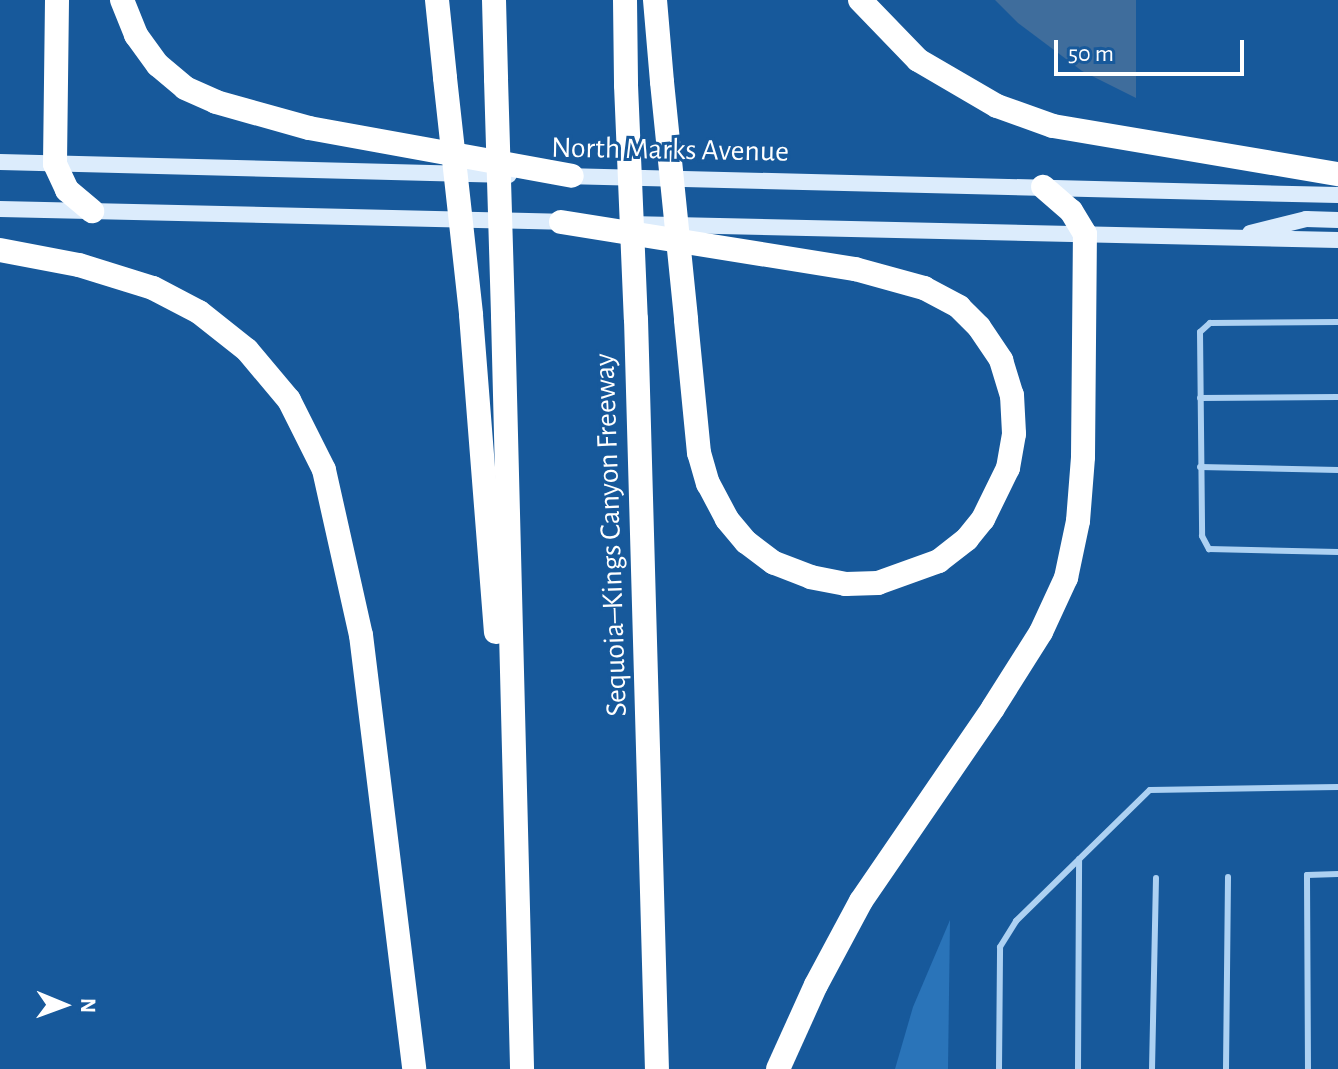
<!DOCTYPE html>
<html>
<head>
<meta charset="utf-8">
<style>
  body { margin:0 }
  #map { position:relative; width:1338px; height:1069px; overflow:hidden; background:#17599b; font-family:"Alegreya Sans",sans-serif }
  div>[style] { position:absolute }
  .green>* { inset:0; background:#2a74b9 }
  .water>* { inset:0; background:#3f6d9c }
  .service>* { height:6px; margin:-3px; padding:0 3px; transform-origin:3px; border-radius:3px; background:#add1f2 }
  .secondary>* { height:16px; margin:-8px; padding:0 8px; transform-origin:8px; border-radius:8px; background:#dcecfc }
  .motorway>* { height:24px; margin:-12px; padding:0 12px; transform-origin:12px; border-radius:12px; background:#fff }
  .motorway-bridge>* { height:24px; margin:-12px; padding:0 12px; transform-origin:12px; border-radius:12px; background:#fff }
  span { translate:-50% -50%; white-space:nowrap; text-align:center; line-height:1.15; -webkit-text-stroke:6px #17599b; paint-order:stroke }
  .street-label { font-size:30px; color:#fff }
  .north { position:absolute; left:24px; top:965px; width:80px; height:80px; -webkit-text-stroke:6px #17599b; paint-order:stroke; rotate:91deg; font-size:22px; font-weight:700; line-height:32px; text-align:center; color:#fff }
  .north::after { content:''; display:block; margin:auto; width:28px; height:36px; background:#fff; clip-path:polygon(50% 0,100% 100%,50% 72%,0 100%) }
  .scale { position:absolute; left:1054px; top:40px; width:190px; height:36px; box-sizing:border-box; border:4px solid #fff; border-top:0; padding-left:10px; font-size:24px; line-height:28px; white-space:nowrap; color:#fff; -webkit-text-stroke:6px #17599b; paint-order:stroke }
</style>
</head>
<body>
<div id="map">
  <div class="green">
    <div style="clip-path:polygon(950px 920px,948px 1069px,895px 1069px,913px 1007px)"></div>
  </div>
  <div class="water">
    <div style="clip-path:polygon(995px 0,1136px 0,1136px 98px,1082px 71px,1018px 23px)"></div>
  </div>
  <div class="service">
    <div style="left:1338px;top:322px;width:128px;rotate:179.6deg"></div>
    <div style="left:1210px;top:323px;width:13px;rotate:138deg"></div>
    <div style="left:1200px;top:332px;width:204px;rotate:89.4deg"></div>
    <div style="left:1202px;top:536px;width:15px;rotate:62deg"></div>
    <div style="left:1209px;top:549px;width:129px;rotate:1.3deg"></div>
    <div style="left:1200px;top:398px;width:138px;rotate:-0.4deg"></div>
    <div style="left:1200px;top:467px;width:138px;rotate:1.2deg"></div>
    <div style="left:999px;top:1069px;width:122px;rotate:-89.5deg"></div>
    <div style="left:1000px;top:947px;width:31px;rotate:-58deg"></div>
    <div style="left:1016px;top:921px;width:187px;rotate:-44.4deg"></div>
    <div style="left:1150px;top:790px;width:188px;rotate:-0.9deg"></div>
    <div style="left:1078px;top:1069px;width:210px;rotate:-89.7deg"></div>
    <div style="left:1152px;top:1069px;width:191px;rotate:-88.8deg"></div>
    <div style="left:1226px;top:1069px;width:192px;rotate:-89.4deg"></div>
    <div style="left:1308px;top:1069px;width:194px;rotate:-90.3deg"></div>
    <div style="left:1307px;top:875px;width:31px;rotate:-2deg"></div>
  </div>
  <div class="secondary">
    <div style="left:0;top:162px;width:509px;rotate:1.46deg"></div>
    <div style="left:564px;top:176px;width:774px;rotate:1.41deg"></div>
    <div style="left:0;top:209px;width:570px;rotate:1.31deg"></div>
    <div style="left:629px;top:224px;width:709px;rotate:1.29deg"></div>
    <div style="left:1250px;top:233px;width:58px;rotate:-14deg"></div>
    <div style="left:1306px;top:219px;width:32px;rotate:2deg"></div>
  </div>
  <div class="motorway">
    <div style="left:57px;top:0;width:164px;rotate:90.7deg"></div>
    <div style="left:55px;top:164px;width:29px;rotate:65deg"></div>
    <div style="left:67px;top:190px;width:33px;rotate:40deg"></div>
    <div style="left:122px;top:0;width:38px;rotate:68deg"></div>
    <div style="left:136px;top:35px;width:37px;rotate:54deg"></div>
    <div style="left:158px;top:65px;width:35px;rotate:40deg"></div>
    <div style="left:185px;top:88px;width:34px;rotate:24deg"></div>
    <div style="left:216px;top:102px;width:97px;rotate:15.6deg"></div>
    <div style="left:309px;top:128px;width:267px;rotate:10.3deg"></div>
    <div style="left:437px;top:0;width:78px;rotate:84.1deg"></div>
    <div style="left:494px;top:0;width:79px;rotate:88.5deg"></div>
    <div style="left:625px;top:0;width:85px;rotate:89.3deg"></div>
    <div style="left:655px;top:0;width:82px;rotate:85.1deg"></div>
    <div style="left:860px;top:0;width:83px;rotate:46deg"></div>
    <div style="left:918px;top:60px;width:91px;rotate:30.2deg"></div>
    <div style="left:997px;top:106px;width:59px;rotate:19.7deg"></div>
    <div style="left:1053px;top:126px;width:289px;rotate:9.6deg"></div>
    <div style="left:561px;top:222px;width:298px;rotate:9.1deg"></div>
    <div style="left:855px;top:269px;width:72px;rotate:15.4deg"></div>
    <div style="left:924px;top:288px;width:40px;rotate:28deg"></div>
    <div style="left:959px;top:307px;width:28px;rotate:45deg"></div>
    <div style="left:979px;top:327px;width:40px;rotate:56deg"></div>
    <div style="left:1001px;top:360px;width:37px;rotate:73deg"></div>
    <div style="left:1012px;top:395px;width:39px;rotate:87deg"></div>
    <div style="left:1014px;top:434px;width:35px;rotate:100deg"></div>
    <div style="left:1008px;top:468px;width:57px;rotate:116.1deg"></div>
    <div style="left:983px;top:519px;width:26px;rotate:129deg"></div>
    <div style="left:967px;top:539px;width:36px;rotate:142deg"></div>
    <div style="left:939px;top:561px;width:65px;rotate:160.2deg"></div>
    <div style="left:878px;top:583px;width:32px;rotate:178deg"></div>
    <div style="left:846px;top:584px;width:36px;rotate:-169deg"></div>
    <div style="left:811px;top:577px;width:40px;rotate:-159deg"></div>
    <div style="left:774px;top:563px;width:35px;rotate:-143deg"></div>
    <div style="left:746px;top:542px;width:30px;rotate:-130deg"></div>
    <div style="left:727px;top:519px;width:40px;rotate:-118deg"></div>
    <div style="left:708px;top:484px;width:32px;rotate:-106deg"></div>
    <div style="left:699px;top:453px;width:134px;rotate:-95.6deg"></div>
    <div style="left:0;top:250px;width:80px;rotate:10.8deg"></div>
    <div style="left:79px;top:265px;width:77px;rotate:17.3deg"></div>
    <div style="left:153px;top:288px;width:52px;rotate:27.6deg"></div>
    <div style="left:199px;top:312px;width:61px;rotate:38.4deg"></div>
    <div style="left:247px;top:350px;width:65px;rotate:50deg"></div>
    <div style="left:289px;top:400px;width:78px;rotate:63.4deg"></div>
    <div style="left:324px;top:470px;width:169px;rotate:77.4deg"></div>
    <div style="left:361px;top:635px;width:437px;rotate:83deg"></div>
    <div style="left:471px;top:315px;width:318px;rotate:85.5deg"></div>
    <div style="left:503px;top:316px;width:753px;rotate:88.55deg"></div>
    <div style="left:636px;top:319px;width:750px;rotate:88.4deg"></div>
    <div style="left:778px;top:1069px;width:92px;rotate:-65.7deg"></div>
    <div style="left:816px;top:985px;width:95px;rotate:-61.8deg"></div>
    <div style="left:861px;top:901px;width:234px;rotate:-55.6deg"></div>
    <div style="left:993px;top:708px;width:90px;rotate:-57.7deg"></div>
    <div style="left:1041px;top:632px;width:60px;rotate:-65.2deg"></div>
    <div style="left:1066px;top:578px;width:58px;rotate:-78.1deg"></div>
    <div style="left:1078px;top:521px;width:64px;rotate:-85.5deg"></div>
    <div style="left:1083px;top:457px;width:223px;rotate:-89.5deg"></div>
    <div style="left:1085px;top:234px;width:27px;rotate:-121deg"></div>
    <div style="left:1071px;top:211px;width:37px;rotate:-139deg"></div>
  </div>
  <div class="motorway-bridge">
    <div style="left:445px;top:78px;width:238px;rotate:83.7deg"></div>
    <div style="left:496px;top:79px;width:237px;rotate:88.3deg"></div>
    <div style="left:662px;top:82px;width:239px;rotate:84.2deg"></div>
    <div style="left:626px;top:85px;width:234px;rotate:87.6deg"></div>
  </div>
  <div class="street-label">
    <span style="left:670px;top:150px;rotate:1deg">North Marks Avenue</span>
    <span style="left:611px;top:535px;rotate:-92deg">Sequoia–Kings Canyon Freeway</span>
  </div>
  <div class="north">N</div>
  <div class="scale">50 m</div>
</div>
</body>
</html>
